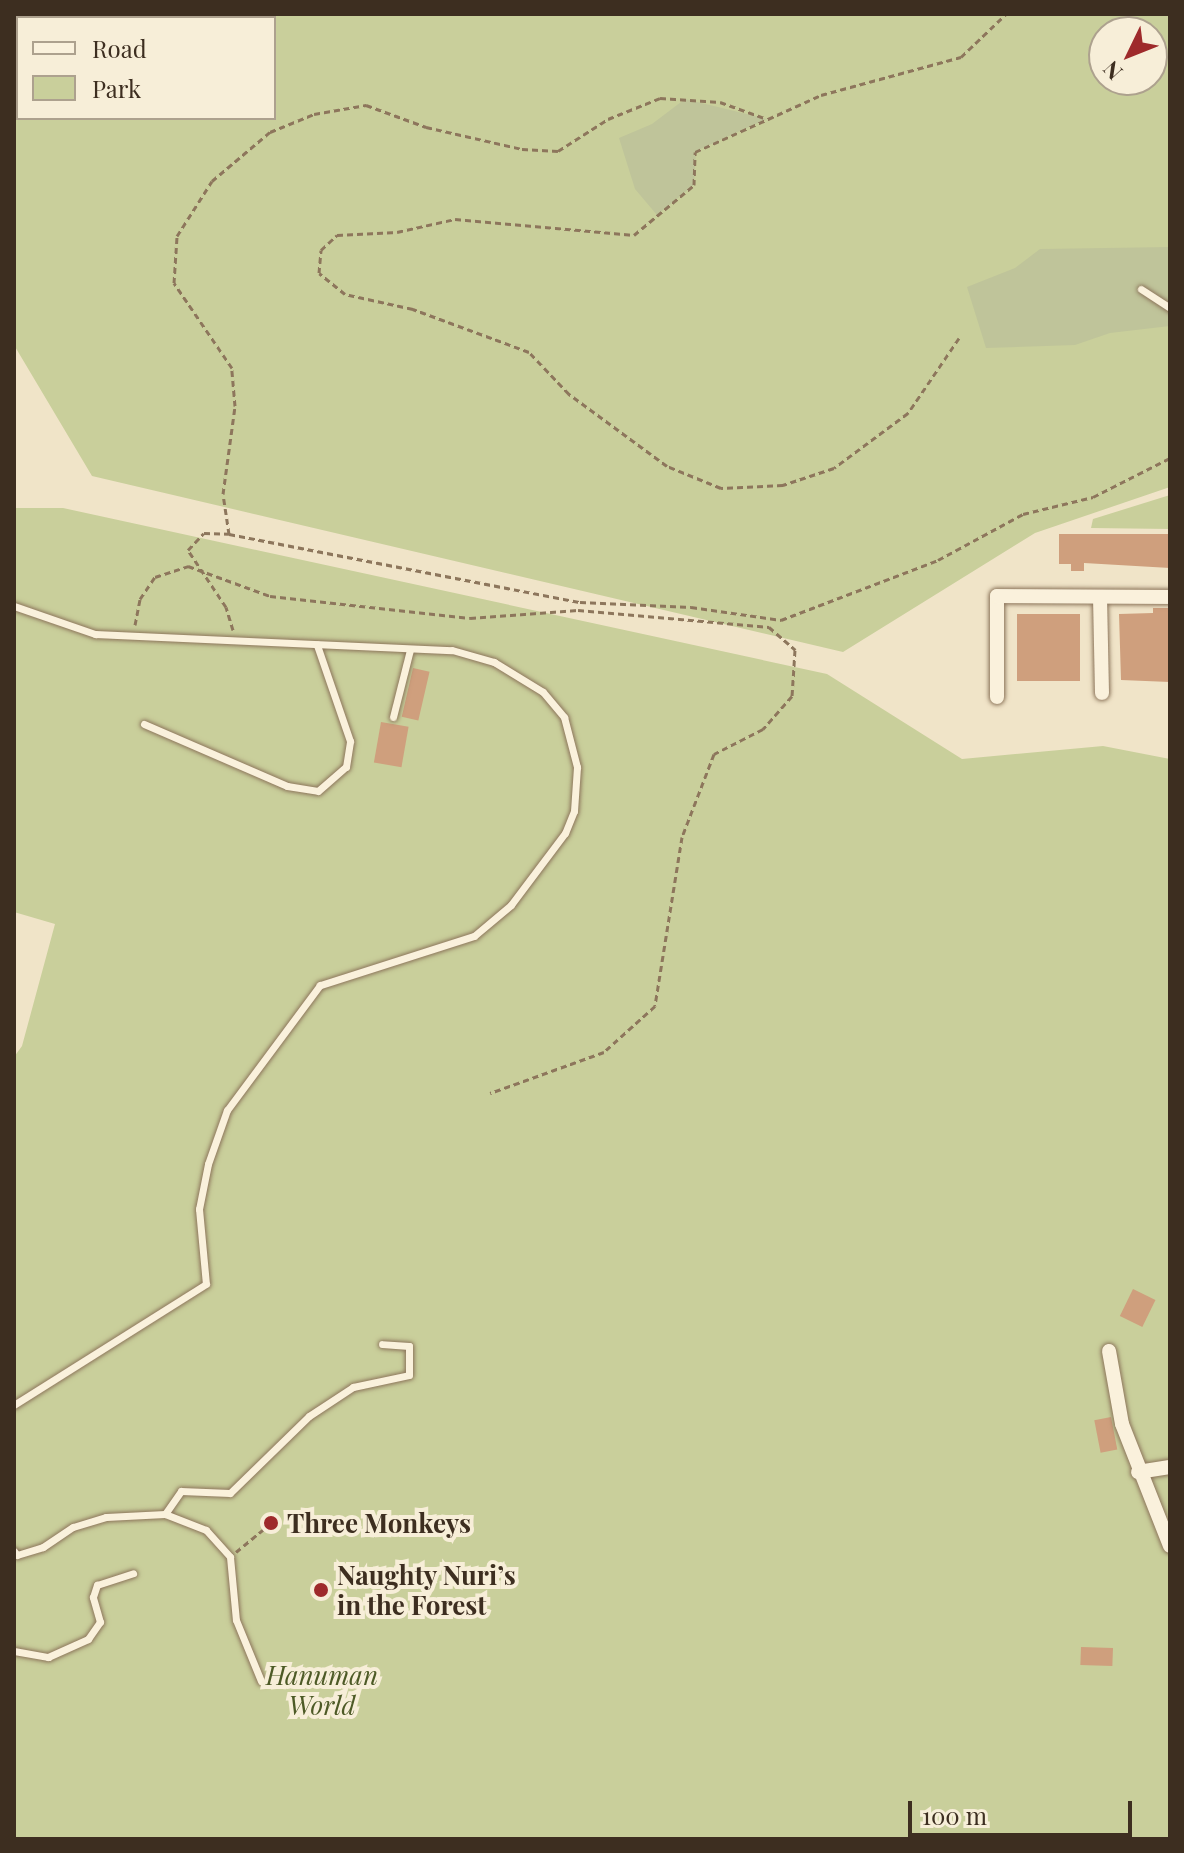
<!DOCTYPE html>
<html>
<head>
<meta charset="utf-8">
<style>
  body { margin:0 }
  #map { position:relative; width:1184px; height:1853px; overflow:hidden; background:#f0e4c8; font-family:"Playfair Display",serif }
  div>[style] { position:absolute }
  .green>* { inset:0; background:#c9cf9b }
  .cemetery>* { inset:0; background:#bfc49a }
  .building>* { inset:0; background:#cf9f7d; transform-origin:0 0 }
  .path>* { height:3px; margin-top:-1.5px; transform-origin:0; background:repeating-linear-gradient(90deg,#8d765c 0 6px,transparent 0 10px) }
  .roads { filter:drop-shadow(0 0 2px #8d765c) drop-shadow(0 0 2px #8d765c) }
  .lane>* { height:7px; margin:-3.5px; padding:0 3.5px; transform-origin:3.5px; border-radius:3.5px; background:#faf1dc }
  .street>* { height:14px; margin:-7px; padding:0 7px; transform-origin:7px; border-radius:7px; background:#faf1dc }
  .dots>* { width:22px; height:22px; translate:-50% -50%; box-sizing:border-box; border:4px solid #f7eed8; border-radius:50% }
  span { translate:-50% -50%; white-space:nowrap; text-align:center; line-height:1.15; -webkit-text-stroke:8px #f7eed8; paint-order:stroke }
  .poi-label { font-size:26px; color:#3d2e20; font-weight:700 }
  .left { translate:0 -50%; text-align:left }
  .park-label { font-size:26px; color:#4d5a26; font-style:italic }
  .frame { position:absolute; inset:0; border:16px solid #3d2e20; pointer-events:none }
  .legend { position:absolute; left:16px; top:16px; width:260px; height:104px; box-sizing:border-box; background:#f7eed8; border:2px solid #ada18e; margin:0; padding:10px 14px; list-style:none; font-size:24px; color:#3d2e20 }
  .legend li { display:flex; align-items:center; gap:16px; height:40px }
  .legend b { width:40px; border:2px solid #ada18e }
  .north { position:absolute; left:1088px; top:16px; width:80px; height:80px; box-sizing:border-box; background:#f7eed8; border:2px solid #ada18e; border-radius:50%; rotate:227deg; font-size:22px; font-weight:700; line-height:32px; text-align:center; color:#3d2e20 }
  .north::after { content:''; display:block; margin:auto; width:28px; height:36px; background:#9e2a2b; clip-path:polygon(50% 0,100% 100%,50% 72%,0 100%) }
  .scale { position:absolute; left:908px; top:1801px; width:224px; height:36px; box-sizing:border-box; border:4px solid #3d2e20; border-top:0; padding-left:10px; font-size:24px; line-height:28px; white-space:nowrap; color:#3d2e20; -webkit-text-stroke:6px #f7eed8; paint-order:stroke }
</style>
</head>
<body>
<div id="map">
  <div class="green">
    <div style="clip-path:polygon(evenodd,44px 14px,1170px 14px,1170px 487px,1035px 533px,843px 652px,92px 476px,14px 345px,14px 64px,18px 57px,18px 118px,274px 118px,274px 18px,41px 18px,44px 14px,1104px 32px,1152px 32px,1152px 80px,1104px 80px,1104px 32px)"></div>
    <div style="clip-path:polygon(1170px 495px,1170px 529px,1091px 528px,1093px 519px)"></div>
    <div style="clip-path:polygon(14px 508px,63px 508px,827px 674px,962px 759px,1103px 746px,1170px 759px,1170px 1839px,14px 1839px,14px 1057px,22px 1046px,55px 924px,14px 912px)"></div>
  </div>
  <div class="cemetery">
    <div style="clip-path:polygon(685px 99px,767px 119px,696px 151px,694px 185px,657px 215px,635px 189px,619px 138px,652px 124px)"></div>
    <div style="clip-path:polygon(1170px 247px,1170px 326px,1110px 333px,1075px 345px,986px 348px,967px 287px,1015px 268px,1040px 249px)"></div>
  </div>
  <div class="building">
    <div style="clip-path:polygon(1059px 534px,1170px 534px,1170px 568px,1084px 563px,1084px 571px,1071px 571px,1071px 564px,1059px 564px)"></div>
    <div style="clip-path:polygon(1153px 608px,1170px 608px,1170px 682px,1121px 680px,1119px 614px,1153px 613px)"></div>
    <div style="left:1017px;top:614px;width:63px;height:67px"></div>
    <div style="left:413px;top:668px;width:17px;height:50px;rotate:13deg"></div>
    <div style="left:381px;top:722px;width:28px;height:41px;rotate:10deg"></div>
    <div style="left:1133px;top:1289px;width:25px;height:30px;rotate:26deg"></div>
    <div style="left:1111px;top:1417px;width:33px;height:17px;rotate:79deg"></div>
    <div style="left:1081px;top:1647px;width:32px;height:18px;rotate:2deg"></div>
  </div>
  <div class="path">
    <div style="left:959px;top:338px;width:91px;rotate:124.2deg"></div>
    <div style="left:908px;top:413px;width:92px;rotate:143.4deg"></div>
    <div style="left:834px;top:468px;width:54px;rotate:161.6deg"></div>
    <div style="left:783px;top:485px;width:62px;rotate:177.2deg"></div>
    <div style="left:721px;top:488px;width:58px;rotate:-157.8deg"></div>
    <div style="left:667px;top:466px;width:122px;rotate:-143.7deg"></div>
    <div style="left:569px;top:394px;width:58px;rotate:-133.6deg"></div>
    <div style="left:529px;top:352px;width:124px;rotate:-159.7deg"></div>
    <div style="left:413px;top:309px;width:70px;rotate:-167.6deg"></div>
    <div style="left:345px;top:294px;width:33px;rotate:-141deg"></div>
    <div style="left:319px;top:273px;width:23px;rotate:-85deg"></div>
    <div style="left:321px;top:250px;width:22px;rotate:-43deg"></div>
    <div style="left:337px;top:235px;width:60px;rotate:-2.9deg"></div>
    <div style="left:397px;top:232px;width:59px;rotate:-12.6deg"></div>
    <div style="left:455px;top:219px;width:180px;rotate:5.1deg"></div>
    <div style="left:634px;top:235px;width:78px;rotate:-39.8deg"></div>
    <div style="left:694px;top:185px;width:33px;rotate:-88deg"></div>
    <div style="left:695px;top:152px;width:138px;rotate:-24.3deg"></div>
    <div style="left:821px;top:95px;width:145px;rotate:-15.2deg"></div>
    <div style="left:961px;top:57px;width:62px;rotate:-43.7deg"></div>
    <div style="left:229px;top:534px;width:358px;rotate:11deg"></div>
    <div style="left:580px;top:602px;width:111px;rotate:2.6deg"></div>
    <div style="left:691px;top:607px;width:91px;rotate:8.2deg"></div>
    <div style="left:781px;top:620px;width:168px;rotate:-20.9deg"></div>
    <div style="left:938px;top:560px;width:97px;rotate:-28.4deg"></div>
    <div style="left:1023px;top:514px;width:72px;rotate:-13.7deg"></div>
    <div style="left:1093px;top:497px;width:86px;rotate:-26.9deg"></div>
    <div style="left:135px;top:625px;width:26px;rotate:-79deg"></div>
    <div style="left:140px;top:599px;width:27px;rotate:-56deg"></div>
    <div style="left:155px;top:577px;width:35px;rotate:-18deg"></div>
    <div style="left:188px;top:566px;width:87px;rotate:20.1deg"></div>
    <div style="left:270px;top:596px;width:201px;rotate:6.3deg"></div>
    <div style="left:470px;top:618px;width:108px;rotate:-4.2deg"></div>
    <div style="left:578px;top:610px;width:192px;rotate:5.1deg"></div>
    <div style="left:769px;top:627px;width:35px;rotate:41deg"></div>
    <div style="left:795px;top:650px;width:46px;rotate:93.7deg"></div>
    <div style="left:792px;top:696px;width:44px;rotate:131.3deg"></div>
    <div style="left:763px;top:729px;width:55px;rotate:153deg"></div>
    <div style="left:714px;top:754px;width:89px;rotate:111.1deg"></div>
    <div style="left:682px;top:837px;width:171px;rotate:99.1deg"></div>
    <div style="left:655px;top:1006px;width:69px;rotate:138deg"></div>
    <div style="left:604px;top:1052px;width:121px;rotate:160.2deg"></div>
    <div style="left:233px;top:630px;width:24px;rotate:-107deg"></div>
    <div style="left:226px;top:607px;width:69px;rotate:-123.7deg"></div>
    <div style="left:188px;top:550px;width:23px;rotate:-47deg"></div>
    <div style="left:204px;top:533px;width:25px;rotate:2deg"></div>
    <div style="left:229px;top:534px;width:40px;rotate:-98.5deg"></div>
    <div style="left:223px;top:494px;width:89px;rotate:-82.2deg"></div>
    <div style="left:235px;top:406px;width:38px;rotate:-95deg"></div>
    <div style="left:232px;top:368px;width:103px;rotate:-124.3deg"></div>
    <div style="left:174px;top:283px;width:47px;rotate:-86.3deg"></div>
    <div style="left:177px;top:236px;width:65px;rotate:-57.5deg"></div>
    <div style="left:212px;top:181px;width:76px;rotate:-40.2deg"></div>
    <div style="left:270px;top:132px;width:48px;rotate:-22.2deg"></div>
    <div style="left:314px;top:114px;width:53px;rotate:-9.8deg"></div>
    <div style="left:366px;top:105px;width:64px;rotate:20.1deg"></div>
    <div style="left:426px;top:127px;width:98px;rotate:12.9deg"></div>
    <div style="left:522px;top:149px;width:36px;rotate:3deg"></div>
    <div style="left:558px;top:151px;width:59px;rotate:-32.6deg"></div>
    <div style="left:608px;top:119px;width:56px;rotate:-22deg"></div>
    <div style="left:660px;top:98px;width:60px;rotate:3.8deg"></div>
    <div style="left:720px;top:102px;width:50px;rotate:19.9deg"></div>
    <div style="left:236px;top:1552px;width:44px;rotate:-39.5deg"></div>
  </div>
  <div class="roads">
    <div class="lane">
      <div style="left:1141px;top:289px;width:35px;rotate:33deg"></div>
      <div style="left:14px;top:606px;width:86px;rotate:19.1deg"></div>
      <div style="left:95px;top:634px;width:357px;rotate:2.6deg"></div>
      <div style="left:452px;top:650px;width:44px;rotate:15.9deg"></div>
      <div style="left:494px;top:662px;width:57px;rotate:31.5deg"></div>
      <div style="left:543px;top:692px;width:33px;rotate:50deg"></div>
      <div style="left:564px;top:717px;width:52px;rotate:75.4deg"></div>
      <div style="left:577px;top:767px;width:44px;rotate:93.9deg"></div>
      <div style="left:574px;top:811px;width:24px;rotate:112deg"></div>
      <div style="left:565px;top:833px;width:90px;rotate:126.9deg"></div>
      <div style="left:511px;top:905px;width:48px;rotate:140deg"></div>
      <div style="left:474px;top:936px;width:162px;rotate:162.3deg"></div>
      <div style="left:320px;top:985px;width:156px;rotate:126.6deg"></div>
      <div style="left:227px;top:1110px;width:57px;rotate:109.4deg"></div>
      <div style="left:208px;top:1164px;width:46px;rotate:101.3deg"></div>
      <div style="left:199px;top:1209px;width:75px;rotate:84.7deg"></div>
      <div style="left:206px;top:1284px;width:227px;rotate:147.8deg"></div>
      <div style="left:393px;top:717px;width:69px;rotate:-75.8deg"></div>
      <div style="left:144px;top:724px;width:156px;rotate:23.4deg"></div>
      <div style="left:287px;top:786px;width:31px;rotate:9deg"></div>
      <div style="left:318px;top:791px;width:37px;rotate:-41deg"></div>
      <div style="left:346px;top:767px;width:26px;rotate:-81deg"></div>
      <div style="left:350px;top:741px;width:102px;rotate:-109deg"></div>
      <div style="left:165px;top:1514px;width:28px;rotate:-55deg"></div>
      <div style="left:181px;top:1491px;width:49px;rotate:2.3deg"></div>
      <div style="left:230px;top:1493px;width:110px;rotate:-44.3deg"></div>
      <div style="left:309px;top:1416px;width:53px;rotate:-33.4deg"></div>
      <div style="left:353px;top:1387px;width:57px;rotate:-12.1deg"></div>
      <div style="left:409px;top:1375px;width:29px;rotate:-90deg"></div>
      <div style="left:409px;top:1346px;width:27px;rotate:-176deg"></div>
      <div style="left:14px;top:1551px;width:5px;rotate:53deg"></div>
      <div style="left:17px;top:1555px;width:27px;rotate:-17deg"></div>
      <div style="left:43px;top:1547px;width:36px;rotate:-34deg"></div>
      <div style="left:73px;top:1527px;width:34px;rotate:-17deg"></div>
      <div style="left:106px;top:1517px;width:59px;rotate:-2.9deg"></div>
      <div style="left:165px;top:1514px;width:44px;rotate:21.3deg"></div>
      <div style="left:206px;top:1530px;width:36px;rotate:48deg"></div>
      <div style="left:230px;top:1557px;width:63px;rotate:84.6deg"></div>
      <div style="left:236px;top:1620px;width:66px;rotate:67.7deg"></div>
      <div style="left:14px;top:1651px;width:35px;rotate:10deg"></div>
      <div style="left:48px;top:1657px;width:44px;rotate:-24.2deg"></div>
      <div style="left:88px;top:1639px;width:21px;rotate:-55deg"></div>
      <div style="left:100px;top:1622px;width:26px;rotate:-106deg"></div>
      <div style="left:93px;top:1597px;width:13px;rotate:-72deg"></div>
      <div style="left:97px;top:1585px;width:38px;rotate:-18deg"></div>
    </div>
    <div class="street">
      <div style="left:1100px;top:597px;width:96px;rotate:88.8deg"></div>
      <div style="left:997px;top:697px;width:101px;rotate:-90deg"></div>
      <div style="left:997px;top:596px;width:173px;rotate:0.3deg"></div>
      <div style="left:1109px;top:1351px;width:74px;rotate:79.9deg"></div>
      <div style="left:1122px;top:1424px;width:131px;rotate:68.5deg"></div>
      <div style="left:1138px;top:1472px;width:32px;rotate:-9deg"></div>
    </div>
  </div>
  <div class="dots">
    <div style="left:271px;top:1523px;background:#9e2a2b"></div>
    <div style="left:321px;top:1590px;background:#9e2a2b"></div>
  </div>
  <div class="poi-label">
    <span class="left" style="left:287px;top:1523px">Three Monkeys</span>
    <span class="left" style="left:337px;top:1590px">Naughty Nuri’s<br>in the Forest</span>
  </div>
  <div class="park-label">
    <span style="left:322px;top:1690px">Hanuman<br>World</span>
  </div>
  <div class="frame"></div>
  <ul class="legend">
  <li><b style="height:10px;background:#faf1dc"></b>Road</li>
  <li><b style="height:22px;background:#c9cf9b"></b>Park</li>
  </ul>
  <div class="north">N</div>
  <div class="scale">100 m</div>
</div>
</body>
</html>
